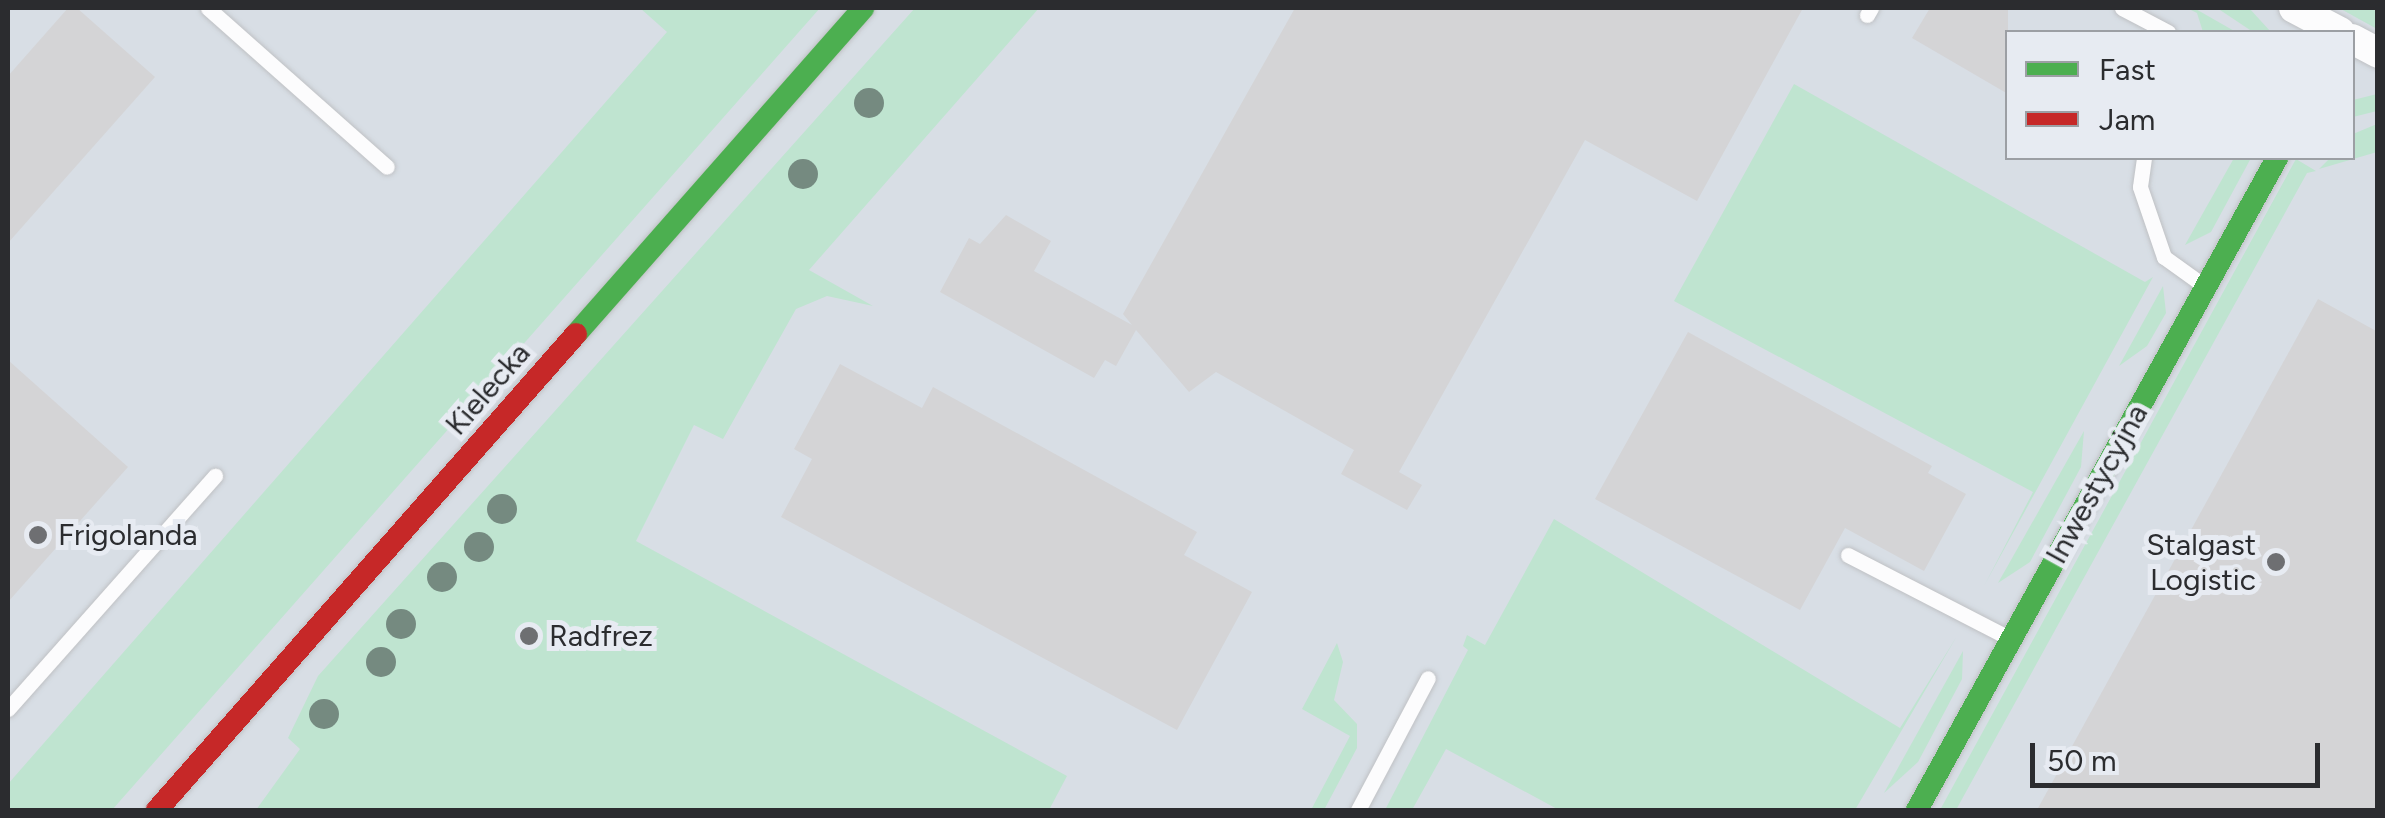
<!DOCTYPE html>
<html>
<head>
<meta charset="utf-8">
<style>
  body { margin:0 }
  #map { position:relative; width:2385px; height:818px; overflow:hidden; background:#eaecef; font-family:Figtree,sans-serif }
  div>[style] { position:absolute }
  .built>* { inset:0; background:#d8dee5 }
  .green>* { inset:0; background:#bfe4d0 }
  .building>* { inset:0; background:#d4d4d6 }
  .roads { filter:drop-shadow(0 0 2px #bfc1c4) drop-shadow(0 0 2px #bfc1c4) }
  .lane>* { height:15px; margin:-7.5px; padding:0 7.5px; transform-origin:7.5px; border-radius:7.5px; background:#fcfcfd }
  .street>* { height:30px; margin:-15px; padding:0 15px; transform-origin:15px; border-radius:15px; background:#fcfcfd }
  .fast>* { height:22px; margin:-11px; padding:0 11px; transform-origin:11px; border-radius:11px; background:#4caf50 }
  .jam>* { height:22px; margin:-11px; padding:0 11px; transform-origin:11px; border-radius:11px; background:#c62828 }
  .trees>* { width:30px; height:30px; margin:-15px; border-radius:50%; background:#758a80 }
  .dots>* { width:28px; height:28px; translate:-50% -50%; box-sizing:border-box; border:5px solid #e7ebf2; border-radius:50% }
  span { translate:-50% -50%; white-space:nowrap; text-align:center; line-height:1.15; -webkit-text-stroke:10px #e7ebf2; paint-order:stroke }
  .street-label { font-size:30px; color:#2b2c2f }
  .poi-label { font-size:30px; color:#2b2c2f }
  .left { translate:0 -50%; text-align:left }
  .right { translate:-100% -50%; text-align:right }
  .frame { position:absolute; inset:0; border:10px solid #2b2c2f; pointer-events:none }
  .legend { position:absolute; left:2005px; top:30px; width:350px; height:130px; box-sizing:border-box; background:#e7ebf2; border:2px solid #9c9fa4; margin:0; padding:12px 18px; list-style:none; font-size:30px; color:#2b2c2f }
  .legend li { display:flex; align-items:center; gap:20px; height:50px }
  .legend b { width:50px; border:2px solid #9c9fa4 }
  .scale { position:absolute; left:2030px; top:743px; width:290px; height:45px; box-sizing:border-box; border:5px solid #2b2c2f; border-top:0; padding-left:12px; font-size:30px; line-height:35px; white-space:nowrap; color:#2b2c2f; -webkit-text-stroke:8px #e7ebf2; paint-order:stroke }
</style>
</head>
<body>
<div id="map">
  <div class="built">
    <div style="clip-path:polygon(evenodd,8px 8px,2377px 8px,2377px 810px,8px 810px,8px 8px,2008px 32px,2352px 32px,2352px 158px,2008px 158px,2008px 32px)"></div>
  </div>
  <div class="green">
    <div style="clip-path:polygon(640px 8px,820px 8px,112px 810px,8px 810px,8px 784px,667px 32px)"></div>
    <div style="clip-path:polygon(915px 8px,1039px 8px,809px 270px,873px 306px,827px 296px,796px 309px,723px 439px,694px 425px,636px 541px,1067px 776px,1049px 810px,256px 810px,300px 749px,288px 738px,318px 676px)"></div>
    <div style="clip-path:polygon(2187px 8px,2194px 8px,2236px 32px,2203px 32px,2197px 13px)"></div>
    <div style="clip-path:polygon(2217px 8px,2249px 8px,2271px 32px,2253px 32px)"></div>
    <div style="clip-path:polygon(2339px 8px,2371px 8px,2377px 12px,2377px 29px)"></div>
    <div style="clip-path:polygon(1794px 84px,2145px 282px,2153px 277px,1984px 586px,2033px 492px,1674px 301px)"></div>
    <div style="clip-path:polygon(2377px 94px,2377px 111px,2353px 117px,2353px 100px)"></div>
    <div style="clip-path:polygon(2377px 124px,2377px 152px,2319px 169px,2330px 158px,2352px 158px,2353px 134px)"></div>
    <div style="clip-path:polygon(2234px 158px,2251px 158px,2211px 232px,2185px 245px)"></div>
    <div style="clip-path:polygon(2296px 159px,2316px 171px,2307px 173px,1956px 810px,1940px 810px)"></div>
    <div style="clip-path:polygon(2163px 286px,2166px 313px,2147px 346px,2119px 366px)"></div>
    <div style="clip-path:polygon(2084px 431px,2081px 467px,2030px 562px,1998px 583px)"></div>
    <div style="clip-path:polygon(1554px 519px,1900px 728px,1957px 636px,1855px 810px,1559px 810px,1446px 749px,1412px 810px,1385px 810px,1468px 650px,1463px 646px,1467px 635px,1485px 645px)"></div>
    <div style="clip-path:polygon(1337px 643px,1343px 662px,1334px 700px,1357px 724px,1357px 748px,1324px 810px,1311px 810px,1350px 736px,1302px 709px)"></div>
    <div style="clip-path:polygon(1963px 651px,1962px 679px,1918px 762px,1884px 793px)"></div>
  </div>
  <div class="building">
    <div style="clip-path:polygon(68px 8px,77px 8px,155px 77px,8px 243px,8px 76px)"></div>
    <div style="clip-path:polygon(1295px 8px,1803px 8px,1697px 201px,1585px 140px,1399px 472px,1422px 485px,1407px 510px,1341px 474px,1354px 450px,1216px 372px,1189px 392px,1136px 330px,1116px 366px,1105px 360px,1094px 378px,940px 292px,969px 238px,980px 244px,1006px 215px,1051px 241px,1034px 271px,1132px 325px,1123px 314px)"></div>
    <div style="clip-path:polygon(1930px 8px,2008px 8px,2008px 94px,1912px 38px)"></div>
    <div style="clip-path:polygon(2318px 299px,2378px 332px,2378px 810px,2037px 810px)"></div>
    <div style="clip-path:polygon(1688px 332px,1932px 466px,1928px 473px,1966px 494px,1924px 571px,1845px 528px,1800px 610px,1595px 499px)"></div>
    <div style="clip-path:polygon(8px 360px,128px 467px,8px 602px)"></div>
    <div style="clip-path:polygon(840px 364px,922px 408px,933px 387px,1197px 532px,1184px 555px,1252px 592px,1177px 730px,781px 517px,812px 459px,794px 449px)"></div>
  </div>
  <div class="roads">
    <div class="lane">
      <div style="left:208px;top:8px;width:239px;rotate:41.6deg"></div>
      <div style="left:2122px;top:8px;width:52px;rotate:27.6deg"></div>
      <div style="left:1867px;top:15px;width:8px;rotate:-60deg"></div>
      <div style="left:2144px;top:158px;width:29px;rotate:98deg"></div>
      <div style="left:2140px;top:187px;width:74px;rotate:71.1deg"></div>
      <div style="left:2164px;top:257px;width:48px;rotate:35.7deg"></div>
      <div style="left:1848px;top:555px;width:181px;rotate:27.3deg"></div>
      <div style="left:8px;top:709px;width:312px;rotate:-48.4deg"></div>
      <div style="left:1358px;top:810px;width:149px;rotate:-62.1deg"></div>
    </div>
    <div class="street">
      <div style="left:2294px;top:8px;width:52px;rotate:27.6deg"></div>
      <div style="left:2352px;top:39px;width:30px;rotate:28deg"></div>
    </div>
    <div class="fast">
      <div style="left:576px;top:334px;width:434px;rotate:-48.6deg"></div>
      <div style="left:1917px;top:810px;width:745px;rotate:-61.09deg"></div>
    </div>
    <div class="jam">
      <div style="left:157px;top:810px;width:634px;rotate:-48.64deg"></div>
    </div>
  </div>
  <div class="trees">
    <div style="left:869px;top:103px"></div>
    <div style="left:803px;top:174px"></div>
    <div style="left:502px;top:509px"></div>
    <div style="left:479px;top:547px"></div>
    <div style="left:442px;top:577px"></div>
    <div style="left:401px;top:624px"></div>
    <div style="left:381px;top:662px"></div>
    <div style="left:324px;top:714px"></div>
  </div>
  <div class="dots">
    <div style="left:38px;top:535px;background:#6e6f72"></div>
    <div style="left:2276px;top:562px;background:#6e6f72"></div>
    <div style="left:529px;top:636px;background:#6e6f72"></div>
  </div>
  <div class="street-label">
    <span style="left:488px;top:389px;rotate:-49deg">Kielecka</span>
    <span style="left:2097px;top:484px;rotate:-61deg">Inwestycyjna</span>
  </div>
  <div class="poi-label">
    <span class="left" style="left:58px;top:535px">Frigolanda</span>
    <span class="right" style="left:2256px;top:562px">Stalgast<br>Logistic</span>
    <span class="left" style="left:549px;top:636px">Radfrez</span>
  </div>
  <div class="frame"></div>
  <ul class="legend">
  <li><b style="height:12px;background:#4caf50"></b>Fast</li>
  <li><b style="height:12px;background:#c62828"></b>Jam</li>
  </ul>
  <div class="scale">50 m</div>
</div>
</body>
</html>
